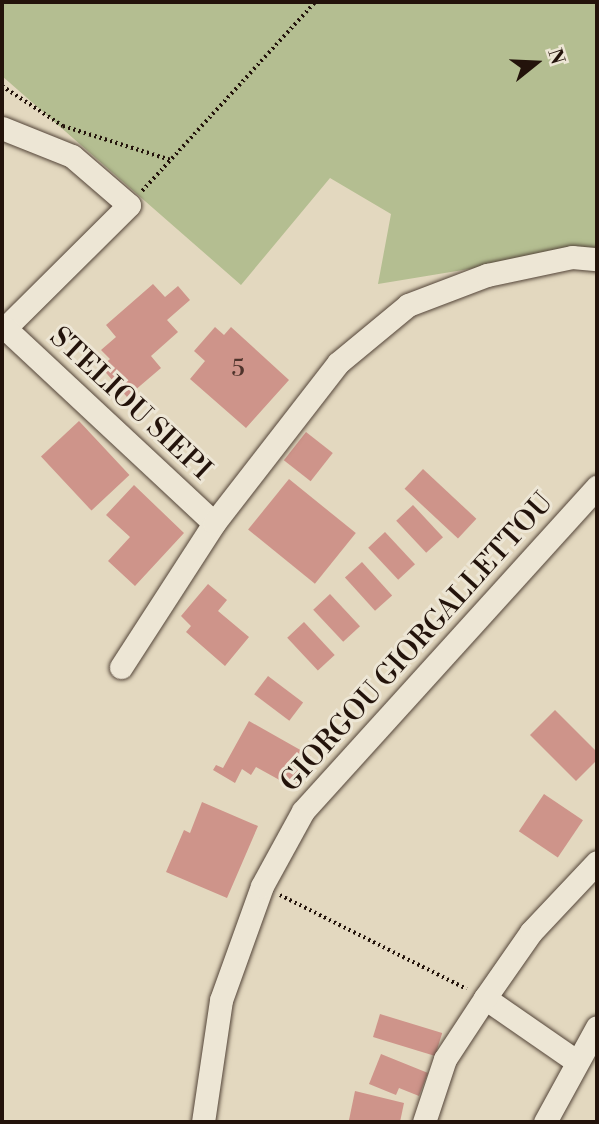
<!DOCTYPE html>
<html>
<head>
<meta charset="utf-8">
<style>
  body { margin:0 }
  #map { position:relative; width:599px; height:1124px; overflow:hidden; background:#e3d8bf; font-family:"Libre Bodoni",serif }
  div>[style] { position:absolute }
  .green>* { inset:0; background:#b4be91 }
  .building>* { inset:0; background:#ce948a; transform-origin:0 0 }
  .path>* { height:3.5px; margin-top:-1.75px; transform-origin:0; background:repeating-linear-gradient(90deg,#23130b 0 2px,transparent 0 5.5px) }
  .roads { filter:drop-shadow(0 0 2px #534438) drop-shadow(0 0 2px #534438) }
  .minor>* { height:23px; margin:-11.5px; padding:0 11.5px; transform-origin:11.5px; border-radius:11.5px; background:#ede6d5 }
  span { translate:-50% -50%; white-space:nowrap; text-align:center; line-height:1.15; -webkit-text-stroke:6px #ede6d5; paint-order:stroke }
  .number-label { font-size:24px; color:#4e332b }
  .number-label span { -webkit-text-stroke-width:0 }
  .street-label { font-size:28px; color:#23130b }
  .frame { position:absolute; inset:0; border:4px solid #23130b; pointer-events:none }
  .north { position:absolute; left:501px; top:28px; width:70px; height:70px; -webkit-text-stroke:5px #ede6d5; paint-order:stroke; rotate:72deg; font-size:19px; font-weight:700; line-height:28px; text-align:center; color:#23130b }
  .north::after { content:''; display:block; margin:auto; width:24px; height:32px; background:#23130b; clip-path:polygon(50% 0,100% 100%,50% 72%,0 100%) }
</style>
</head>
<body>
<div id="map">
  <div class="green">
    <div style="clip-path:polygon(2px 2px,597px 2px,597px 248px,378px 284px,391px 214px,330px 178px,241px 285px,2px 76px)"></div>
  </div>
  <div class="building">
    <div style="clip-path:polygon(153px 284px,165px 297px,178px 286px,190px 300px,167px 320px,178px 332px,151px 356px,161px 368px,127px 397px,101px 367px,110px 359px,101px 350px,116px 337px,106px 325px)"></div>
    <div style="clip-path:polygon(215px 327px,224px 335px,231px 327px,289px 380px,246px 428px,190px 379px,205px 361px,194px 351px)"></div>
    <div style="left:79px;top:421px;width:74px;height:52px;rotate:47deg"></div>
    <div style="left:306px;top:432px;width:34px;height:36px;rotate:38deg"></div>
    <div style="left:423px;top:469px;width:73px;height:27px;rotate:43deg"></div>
    <div style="left:289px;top:479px;width:86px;height:65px;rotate:39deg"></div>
    <div style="clip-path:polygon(134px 485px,184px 533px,135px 586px,108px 561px,130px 537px,106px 515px)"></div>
    <div style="left:413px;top:505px;width:44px;height:23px;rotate:47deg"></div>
    <div style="left:385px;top:532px;width:44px;height:23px;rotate:47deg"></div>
    <div style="left:362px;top:562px;width:45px;height:23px;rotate:48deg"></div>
    <div style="clip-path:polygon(208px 584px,227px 600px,218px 611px,249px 637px,225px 666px,186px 632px,191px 626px,181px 616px)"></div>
    <div style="left:330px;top:594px;width:44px;height:23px;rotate:47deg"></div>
    <div style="left:304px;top:622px;width:45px;height:23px;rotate:47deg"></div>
    <div style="left:268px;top:676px;width:44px;height:23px;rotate:37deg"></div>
    <div style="clip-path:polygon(555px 710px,597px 752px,597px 760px,576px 781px,530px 735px)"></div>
    <div style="clip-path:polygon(249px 721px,311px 756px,294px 788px,256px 767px,251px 775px,242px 769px,235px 783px,213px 770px,216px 765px,223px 768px)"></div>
    <div style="left:544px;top:794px;width:47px;height:45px;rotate:34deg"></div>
    <div style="clip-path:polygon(202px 802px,258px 826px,227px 898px,166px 872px,184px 830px,190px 833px)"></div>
    <div style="left:380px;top:1014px;width:65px;height:24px;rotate:17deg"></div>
    <div style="clip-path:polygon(381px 1054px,428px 1073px,419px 1096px,399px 1088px,396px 1095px,369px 1084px)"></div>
    <div style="clip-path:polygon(355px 1091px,404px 1103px,400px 1122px,349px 1120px)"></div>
  </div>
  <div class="path">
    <div style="left:2px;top:86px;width:73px;rotate:33.3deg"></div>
    <div style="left:63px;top:126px;width:113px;rotate:17.5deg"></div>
    <div style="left:142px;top:191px;width:256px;rotate:-47.5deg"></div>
    <div style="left:280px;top:895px;width:209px;rotate:26.7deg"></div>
  </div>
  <div class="roads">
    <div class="minor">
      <div style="left:2px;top:128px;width:75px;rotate:21.8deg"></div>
      <div style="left:72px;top:156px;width:75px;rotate:40.7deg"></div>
      <div style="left:129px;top:205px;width:179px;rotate:135.2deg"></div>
      <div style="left:6px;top:329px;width:284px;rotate:43deg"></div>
      <div style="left:121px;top:667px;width:171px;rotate:-57.1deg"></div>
      <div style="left:214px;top:523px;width:202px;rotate:-52.2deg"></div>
      <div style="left:338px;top:363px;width:91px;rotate:-39.6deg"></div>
      <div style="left:408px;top:305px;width:85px;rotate:-20.8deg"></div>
      <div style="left:487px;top:275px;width:87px;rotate:-12deg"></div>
      <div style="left:572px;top:257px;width:25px;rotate:5deg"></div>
      <div style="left:485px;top:998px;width:111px;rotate:34.7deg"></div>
      <div style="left:203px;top:1122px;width:123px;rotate:-81.6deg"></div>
      <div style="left:221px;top:1000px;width:121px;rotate:-70.2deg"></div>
      <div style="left:262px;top:886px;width:85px;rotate:-61.3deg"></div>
      <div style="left:303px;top:811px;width:438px;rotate:-47.8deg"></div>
      <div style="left:424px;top:1122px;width:66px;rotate:-71.6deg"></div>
      <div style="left:445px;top:1059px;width:73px;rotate:-56.7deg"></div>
      <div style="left:485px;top:998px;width:80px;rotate:-55.1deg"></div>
      <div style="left:531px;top:932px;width:96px;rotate:-46.7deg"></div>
      <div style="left:545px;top:1122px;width:108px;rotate:-61.3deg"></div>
    </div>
  </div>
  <div class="number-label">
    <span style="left:238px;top:370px">5</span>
  </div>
  <div class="street-label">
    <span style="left:130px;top:404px;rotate:43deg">STELIOU SIEPI</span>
    <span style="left:417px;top:643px;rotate:-48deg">GIORGOU GIORGALLETTOU</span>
  </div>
  <div class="frame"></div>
  <div class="north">N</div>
</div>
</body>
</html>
